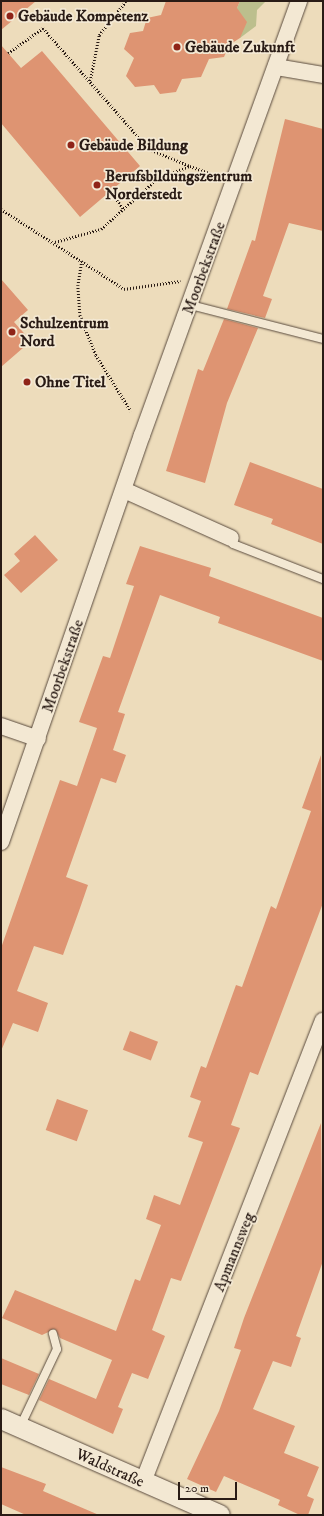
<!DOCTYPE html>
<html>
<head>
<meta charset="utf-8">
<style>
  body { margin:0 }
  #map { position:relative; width:324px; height:1516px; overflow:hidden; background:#eddcbb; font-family:"IM FELL DW Pica",serif }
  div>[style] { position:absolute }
  .green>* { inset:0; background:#bcbf8d }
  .building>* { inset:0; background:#de9472; transform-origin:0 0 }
  .path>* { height:2.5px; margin-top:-1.25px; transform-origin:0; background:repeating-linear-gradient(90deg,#291b15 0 1px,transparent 0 3px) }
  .roads { filter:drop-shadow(0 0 1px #5a4b3e) drop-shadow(0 0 1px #5a4b3e) }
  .service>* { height:8px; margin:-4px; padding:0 4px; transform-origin:4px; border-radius:4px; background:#f3e8d3 }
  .minor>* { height:16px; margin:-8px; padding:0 8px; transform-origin:8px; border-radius:8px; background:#f3e8d3 }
  .tertiary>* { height:20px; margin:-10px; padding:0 10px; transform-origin:10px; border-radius:10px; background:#f3e8d3 }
  .dots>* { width:11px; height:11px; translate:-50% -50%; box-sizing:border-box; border:2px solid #f3e8d3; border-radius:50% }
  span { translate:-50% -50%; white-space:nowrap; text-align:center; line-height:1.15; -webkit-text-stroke:3.5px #f3e8d3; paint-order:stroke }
  .poi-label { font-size:16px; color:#291b15; font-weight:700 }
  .left { translate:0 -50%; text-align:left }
  .street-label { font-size:16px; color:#291b15 }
  .frame { position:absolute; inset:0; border:2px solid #291b15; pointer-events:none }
  .scale { position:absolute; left:178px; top:1482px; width:59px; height:18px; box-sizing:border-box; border:2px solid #291b15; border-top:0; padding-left:5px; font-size:12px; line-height:14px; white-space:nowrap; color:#291b15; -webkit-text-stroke:3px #f3e8d3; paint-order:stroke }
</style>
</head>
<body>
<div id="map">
  <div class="green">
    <div style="clip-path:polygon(240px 1px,266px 1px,257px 10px,256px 26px,240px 38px,237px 8px)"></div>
  </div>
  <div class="building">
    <div style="clip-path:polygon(1px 1px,36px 1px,1px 30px)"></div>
    <div style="clip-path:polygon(166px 1px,240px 1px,237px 8px,247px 22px,240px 38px,229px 45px,224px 57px,209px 59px,201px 77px,182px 79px,176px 92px,160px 94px,154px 85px,135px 87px,126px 76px,134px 58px,124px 49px,130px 33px,143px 31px,147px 18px,161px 15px)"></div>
    <div style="clip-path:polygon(1px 45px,21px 68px,42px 51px,140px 166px,80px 217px,1px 123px)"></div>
    <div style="clip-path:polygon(285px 119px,323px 129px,323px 231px,289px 223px,263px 296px,272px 299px,265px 318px,227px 309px,252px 240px,255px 241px)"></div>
    <div style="clip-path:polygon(1px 279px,28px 310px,14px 322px,31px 341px,1px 367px)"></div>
    <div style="clip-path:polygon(224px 319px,258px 328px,227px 403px,205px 483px,166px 471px,198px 369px,203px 371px)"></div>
    <div style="clip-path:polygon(250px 462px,323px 489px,323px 544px,271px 524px,273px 519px,234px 505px)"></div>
    <div style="clip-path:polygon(35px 535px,58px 560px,21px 593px,4px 575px,20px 561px,14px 554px)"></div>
    <div style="clip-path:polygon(140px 546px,211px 568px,209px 576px,323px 618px,323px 661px,218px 623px,220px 617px,160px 595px,118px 712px,125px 714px,113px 750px,126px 755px,116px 783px,101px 778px,66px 877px,88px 885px,79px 911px,63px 955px,34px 946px,17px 991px,48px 1003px,38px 1032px,13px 1023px,1px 1051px,1px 948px,60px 780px,77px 786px,97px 728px,79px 722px,103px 656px,110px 658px,134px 586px,126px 584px)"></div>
    <div style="clip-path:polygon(321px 755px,323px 903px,258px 1075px,250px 1072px,231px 1125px,240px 1128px,181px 1281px,171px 1278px,152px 1330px,165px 1336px,148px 1379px,132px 1373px,118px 1407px,123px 1409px,113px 1434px,39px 1400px,49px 1379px,96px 1399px,112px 1360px,60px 1338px,55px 1329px,42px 1335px,2px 1318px,15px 1290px,116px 1331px,135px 1279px,140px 1281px,161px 1225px,146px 1219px,154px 1195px,180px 1205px,203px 1142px,188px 1137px,201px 1101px,190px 1097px,201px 1066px,206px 1068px,236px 985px,242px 987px,271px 906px,276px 909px,311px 811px,302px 808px)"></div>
    <div style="left:130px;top:1031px;width:30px;height:20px;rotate:21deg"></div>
    <div style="left:57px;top:1099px;width:33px;height:33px;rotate:20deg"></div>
    <div style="clip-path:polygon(321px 1123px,323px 1261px,296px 1336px,301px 1338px,291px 1367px,273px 1361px,253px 1409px,295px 1426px,284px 1453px,319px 1467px,307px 1496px,314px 1499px,308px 1515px,300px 1515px,278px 1505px,280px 1500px,224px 1476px,216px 1492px,187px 1479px,219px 1411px,241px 1350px,234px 1348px,244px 1318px)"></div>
    <div style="clip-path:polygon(1px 1358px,39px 1374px,29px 1395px,1px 1384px)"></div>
    <div style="clip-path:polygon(1px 1467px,46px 1484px,43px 1491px,99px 1515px,26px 1515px,1px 1504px)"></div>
  </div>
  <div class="path">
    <div style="left:8px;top:53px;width:43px;rotate:-35.5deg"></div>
    <div style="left:43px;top:28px;width:161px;rotate:48.8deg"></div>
    <div style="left:149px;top:149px;width:44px;rotate:22.5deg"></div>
    <div style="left:90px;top:81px;width:47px;rotate:-78.9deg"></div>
    <div style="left:99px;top:35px;width:43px;rotate:-51.5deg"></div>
    <div style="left:106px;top:186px;width:29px;rotate:52deg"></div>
    <div style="left:1px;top:209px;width:147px;rotate:33deg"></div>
    <div style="left:124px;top:289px;width:57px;rotate:-8.1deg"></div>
    <div style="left:55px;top:242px;width:48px;rotate:-15.8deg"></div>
    <div style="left:101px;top:229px;width:75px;rotate:-41.8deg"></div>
    <div style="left:157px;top:179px;width:35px;rotate:-22deg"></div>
    <div style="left:190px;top:166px;width:29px;rotate:20deg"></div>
    <div style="left:82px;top:261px;width:24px;rotate:99deg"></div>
    <div style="left:78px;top:285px;width:30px;rotate:86deg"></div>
    <div style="left:80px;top:315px;width:43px;rotate:68.2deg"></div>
    <div style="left:96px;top:355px;width:66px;rotate:58deg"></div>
  </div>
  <div class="roads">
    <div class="service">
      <div style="left:191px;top:305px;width:136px;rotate:14.4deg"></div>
      <div style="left:231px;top:538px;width:6px;rotate:72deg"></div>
      <div style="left:233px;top:544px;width:97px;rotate:21.3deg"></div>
      <div style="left:20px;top:1427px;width:86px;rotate:-64.6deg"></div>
      <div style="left:57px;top:1349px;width:16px;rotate:-105deg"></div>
    </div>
    <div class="minor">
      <div style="left:276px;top:67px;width:48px;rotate:9.7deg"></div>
      <div style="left:124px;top:490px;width:117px;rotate:24.2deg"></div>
      <div style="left:1px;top:726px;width:39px;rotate:19deg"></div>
      <div style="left:1px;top:842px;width:431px;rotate:-70.9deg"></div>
      <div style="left:142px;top:435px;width:462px;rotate:-70.1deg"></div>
      <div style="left:143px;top:1482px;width:495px;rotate:-68.7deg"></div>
    </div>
    <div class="tertiary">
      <div style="left:1px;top:1419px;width:239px;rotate:23.7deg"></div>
    </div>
  </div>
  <div class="dots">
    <div style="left:10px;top:16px;background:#8f2418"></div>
    <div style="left:177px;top:47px;background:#8f2418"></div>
    <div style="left:71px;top:145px;background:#8f2418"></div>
    <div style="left:97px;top:185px;background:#8f2418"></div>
    <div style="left:12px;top:332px;background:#8f2418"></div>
    <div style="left:27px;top:382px;background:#8f2418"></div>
  </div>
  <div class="poi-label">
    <span class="left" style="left:18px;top:16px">Gebäude Kompetenz</span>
    <span class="left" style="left:185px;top:47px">Gebäude Zukunft</span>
    <span class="left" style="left:79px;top:145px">Gebäude Bildung</span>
    <span class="left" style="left:105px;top:185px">Berufsbildungszentrum<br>Norderstedt</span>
    <span class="left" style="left:20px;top:332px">Schulzentrum<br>Nord</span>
    <span class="left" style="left:35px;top:382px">Ohne Titel</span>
  </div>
  <div class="street-label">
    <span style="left:204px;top:268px;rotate:-70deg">Moorbekstraße</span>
    <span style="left:63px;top:666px;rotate:-71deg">Moorbekstraße</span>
    <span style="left:234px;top:1252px;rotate:-68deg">Apmannsweg</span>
    <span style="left:110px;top:1468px;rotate:24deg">Waldstraße</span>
  </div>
  <div class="frame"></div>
  <div class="scale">20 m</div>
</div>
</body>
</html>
